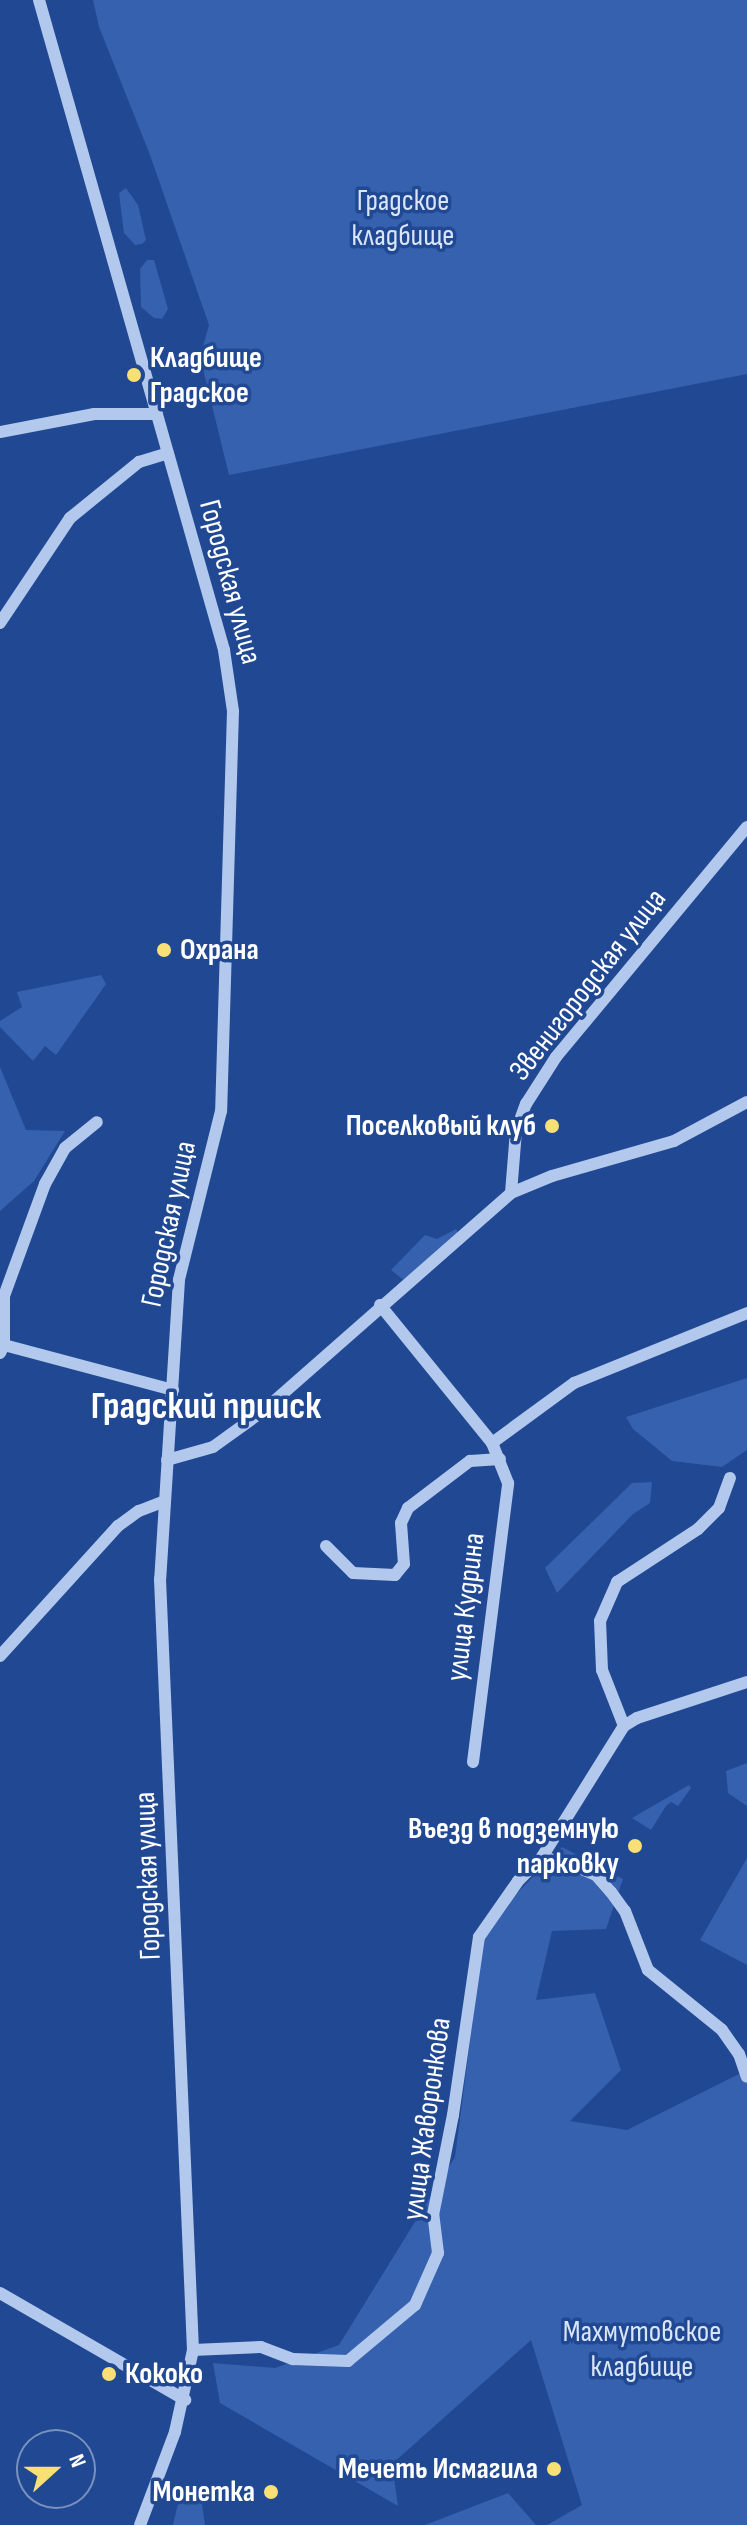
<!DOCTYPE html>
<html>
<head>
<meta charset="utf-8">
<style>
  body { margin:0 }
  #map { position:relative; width:747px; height:2525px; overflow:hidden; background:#214892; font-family:"Sofia Sans Condensed",sans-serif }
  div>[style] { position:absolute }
  .green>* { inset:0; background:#3561af }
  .minor>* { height:12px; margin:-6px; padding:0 6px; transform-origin:6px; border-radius:6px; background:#b3c8ed }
  .dots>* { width:22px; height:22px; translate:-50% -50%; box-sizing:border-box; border:4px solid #214892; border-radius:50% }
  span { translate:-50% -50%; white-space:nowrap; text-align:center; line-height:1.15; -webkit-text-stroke:7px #214892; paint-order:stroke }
  .park-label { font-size:30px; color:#d9e5f9 }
  .poi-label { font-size:30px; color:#fff; font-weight:700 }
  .left { translate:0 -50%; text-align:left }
  .right { translate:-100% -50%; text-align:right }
  .street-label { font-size:30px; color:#fff }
  .district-label { font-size:38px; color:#fff; font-weight:700 }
  .north { position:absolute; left:16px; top:2429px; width:80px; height:80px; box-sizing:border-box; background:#214892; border:2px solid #7a91be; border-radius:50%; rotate:69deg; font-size:22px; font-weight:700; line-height:32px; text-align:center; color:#fff }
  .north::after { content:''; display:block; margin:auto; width:28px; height:36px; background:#f9e075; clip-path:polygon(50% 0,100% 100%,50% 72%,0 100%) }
</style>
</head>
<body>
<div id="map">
  <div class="green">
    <div style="clip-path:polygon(93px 0,747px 0,747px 374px,229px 475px,200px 357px,209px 325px,150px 155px,99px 27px)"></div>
    <div style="clip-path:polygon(126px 188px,138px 205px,146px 240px,142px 244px,135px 245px,124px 233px,119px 193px)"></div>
    <div style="clip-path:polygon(147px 260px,154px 260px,168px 309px,162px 319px,154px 318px,141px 307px,140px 269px)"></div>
    <div style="clip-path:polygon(101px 975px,106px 984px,56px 1055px,45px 1046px,33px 1061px,0 1027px,0 1021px,22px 1007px,17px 992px)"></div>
    <div style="clip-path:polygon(0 1067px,26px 1130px,65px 1131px,34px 1181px,0 1211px)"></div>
    <div style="clip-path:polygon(456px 1229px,460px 1236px,406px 1282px,391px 1270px,425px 1235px,437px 1239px)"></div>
    <div style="clip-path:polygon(747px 1378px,747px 1450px,722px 1467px,672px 1461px,633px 1429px,626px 1417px)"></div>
    <div style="clip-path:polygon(652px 1482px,650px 1503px,633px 1514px,557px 1593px,545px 1568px,632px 1483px)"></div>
    <div style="clip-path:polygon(747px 1763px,747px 1806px,728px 1793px,726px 1771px)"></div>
    <div style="clip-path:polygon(689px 1785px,691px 1788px,678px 1806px,671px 1802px,666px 1806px,651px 1830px,632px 1818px)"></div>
    <div style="clip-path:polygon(562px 1847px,623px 1879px,606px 1929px,552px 1931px,536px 2000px,595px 1993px,621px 2070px,570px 2121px,627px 2130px,739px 2074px,747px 2073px,747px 2525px,547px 2525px,582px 2505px,531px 2340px,392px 2464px,398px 2506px,220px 2403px,213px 2363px,275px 2368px,339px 2345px,455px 2157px,485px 1926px)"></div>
    <div style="clip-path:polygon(747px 1858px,747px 1965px,700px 1940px)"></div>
    <div style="clip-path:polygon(190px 2489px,200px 2490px,205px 2525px,173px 2525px,180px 2495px)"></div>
    <div style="clip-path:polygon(508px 2493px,536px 2525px,425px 2525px)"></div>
  </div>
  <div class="minor">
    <div style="left:39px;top:0;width:676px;rotate:74.11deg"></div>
    <div style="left:224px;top:650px;width:62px;rotate:81.6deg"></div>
    <div style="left:233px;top:711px;width:400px;rotate:91.7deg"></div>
    <div style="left:221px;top:1111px;width:174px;rotate:104deg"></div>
    <div style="left:179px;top:1280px;width:300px;rotate:93.6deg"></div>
    <div style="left:160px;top:1579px;width:772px;rotate:87.55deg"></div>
    <div style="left:193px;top:2350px;width:84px;rotate:102.4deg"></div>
    <div style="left:175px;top:2432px;width:99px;rotate:110.6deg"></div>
    <div style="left:0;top:432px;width:96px;rotate:-10.8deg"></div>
    <div style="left:94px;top:414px;width:63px"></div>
    <div style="left:0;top:623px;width:126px;rotate:-56.3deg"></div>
    <div style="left:70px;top:518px;width:89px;rotate:-39.1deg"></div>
    <div style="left:139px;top:462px;width:30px;rotate:-17deg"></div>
    <div style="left:511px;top:1193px;width:62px;rotate:-85.4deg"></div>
    <div style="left:516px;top:1131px;width:29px;rotate:-70deg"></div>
    <div style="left:526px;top:1104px;width:56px;rotate:-57.4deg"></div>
    <div style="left:556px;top:1057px;width:299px;rotate:-50.3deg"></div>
    <div style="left:380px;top:1305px;width:178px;rotate:50.9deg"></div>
    <div style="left:4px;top:1345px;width:175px;rotate:14.9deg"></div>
    <div style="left:0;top:1353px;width:9px;rotate:-63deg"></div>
    <div style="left:4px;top:1345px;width:49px;rotate:-90deg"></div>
    <div style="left:4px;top:1296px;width:119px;rotate:-69.9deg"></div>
    <div style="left:45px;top:1184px;width:41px;rotate:-60.9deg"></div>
    <div style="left:65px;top:1148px;width:41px;rotate:-39.1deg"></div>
    <div style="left:167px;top:1460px;width:48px;rotate:-15.8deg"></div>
    <div style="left:213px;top:1447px;width:62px;rotate:-35.8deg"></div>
    <div style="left:263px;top:1411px;width:330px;rotate:-41.3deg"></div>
    <div style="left:511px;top:1193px;width:44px;rotate:-22.5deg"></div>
    <div style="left:552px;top:1176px;width:127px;rotate:-16deg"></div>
    <div style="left:674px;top:1141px;width:83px;rotate:-28.1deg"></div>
    <div style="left:326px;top:1546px;width:38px;rotate:45deg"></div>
    <div style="left:353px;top:1573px;width:42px;rotate:2.7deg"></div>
    <div style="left:395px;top:1575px;width:14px;rotate:-51deg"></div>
    <div style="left:404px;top:1564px;width:41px;rotate:-94.2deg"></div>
    <div style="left:401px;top:1523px;width:17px;rotate:-65deg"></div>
    <div style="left:408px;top:1508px;width:78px;rotate:-37.2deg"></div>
    <div style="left:470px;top:1461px;width:30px;rotate:-4deg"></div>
    <div style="left:0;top:1656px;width:176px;rotate:-47.8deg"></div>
    <div style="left:118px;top:1526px;width:26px;rotate:-36deg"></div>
    <div style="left:139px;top:1511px;width:26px;rotate:-21deg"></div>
    <div style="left:624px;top:1726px;width:60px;rotate:-111.4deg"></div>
    <div style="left:602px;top:1670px;width:49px;rotate:-92.3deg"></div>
    <div style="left:600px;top:1621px;width:43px;rotate:-66.4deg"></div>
    <div style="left:617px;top:1582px;width:97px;rotate:-33.2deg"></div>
    <div style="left:698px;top:1529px;width:30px;rotate:-45deg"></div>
    <div style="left:719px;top:1508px;width:32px;rotate:-70deg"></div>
    <div style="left:473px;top:1762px;width:281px;rotate:-82.8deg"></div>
    <div style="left:508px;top:1483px;width:43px;rotate:-111.8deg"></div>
    <div style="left:492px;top:1443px;width:102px;rotate:-36.2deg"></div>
    <div style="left:574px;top:1383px;width:187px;rotate:-22deg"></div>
    <div style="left:542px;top:1857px;width:29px;rotate:14deg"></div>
    <div style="left:570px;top:1864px;width:28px;rotate:23deg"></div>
    <div style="left:596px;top:1875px;width:23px;rotate:49deg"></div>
    <div style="left:611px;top:1892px;width:24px;rotate:54deg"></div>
    <div style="left:625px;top:1911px;width:63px;rotate:68.7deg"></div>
    <div style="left:648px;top:1970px;width:95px;rotate:39deg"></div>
    <div style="left:722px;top:2030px;width:29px;rotate:55deg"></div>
    <div style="left:739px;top:2054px;width:24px;rotate:71deg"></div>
    <div style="left:0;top:2293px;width:214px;rotate:30deg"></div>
    <div style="left:193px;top:2350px;width:68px;rotate:-2.5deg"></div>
    <div style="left:261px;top:2347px;width:34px;rotate:21deg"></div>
    <div style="left:293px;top:2359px;width:55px;rotate:2.1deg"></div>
    <div style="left:348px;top:2361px;width:87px;rotate:-39.9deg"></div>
    <div style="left:415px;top:2305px;width:57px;rotate:-66.1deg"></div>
    <div style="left:438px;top:2253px;width:38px;rotate:-97deg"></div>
    <div style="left:433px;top:2215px;width:102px;rotate:-78.7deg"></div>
    <div style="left:453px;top:2115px;width:180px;rotate:-81.7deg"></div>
    <div style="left:479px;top:1937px;width:68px;rotate:-55.1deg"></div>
    <div style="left:518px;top:1881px;width:34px;rotate:-45deg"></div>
    <div style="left:542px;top:1857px;width:155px;rotate:-58deg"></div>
    <div style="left:624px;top:1726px;width:15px;rotate:-32deg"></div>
    <div style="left:637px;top:1718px;width:116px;rotate:-18.1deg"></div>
  </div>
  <div class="dots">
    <div style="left:134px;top:375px;background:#f9e075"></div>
    <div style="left:164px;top:950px;background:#f9e075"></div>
    <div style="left:552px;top:1126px;background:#f9e075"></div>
    <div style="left:635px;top:1846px;background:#f9e075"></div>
    <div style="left:109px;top:2374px;background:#f9e075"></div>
    <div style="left:554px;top:2469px;background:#f9e075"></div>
    <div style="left:271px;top:2492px;background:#f9e075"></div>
  </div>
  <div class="park-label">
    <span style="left:403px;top:218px">Градское<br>кладбище</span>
    <span style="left:642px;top:2349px">Махмутовское<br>кладбище</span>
  </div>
  <div class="poi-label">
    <span class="left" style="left:150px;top:375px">Кладбище<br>Градское</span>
    <span class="left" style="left:180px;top:950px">Охрана</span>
    <span class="right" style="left:536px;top:1126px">Поселковый клуб</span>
    <span class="right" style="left:619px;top:1846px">Въезд в подземную<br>парковку</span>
    <span class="left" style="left:125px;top:2374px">Кококо</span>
    <span class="right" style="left:538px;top:2469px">Мечеть Исмагила</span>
    <span class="right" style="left:255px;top:2492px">Монетка</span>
  </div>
  <div class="street-label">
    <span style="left:230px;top:582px;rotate:75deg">Городская улица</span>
    <span style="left:588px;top:985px;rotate:-52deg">Звенигородская улица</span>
    <span style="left:169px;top:1224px;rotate:-78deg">Городская улица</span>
    <span style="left:466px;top:1607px;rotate:-83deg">улица Кудрина</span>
    <span style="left:148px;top:1876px;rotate:-92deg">Городская улица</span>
    <span style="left:427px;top:2119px;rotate:-82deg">улица Жаворонкова</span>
  </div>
  <div class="district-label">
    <span style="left:206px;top:1407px">Градский прииск</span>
  </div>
  <div class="north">N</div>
</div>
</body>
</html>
